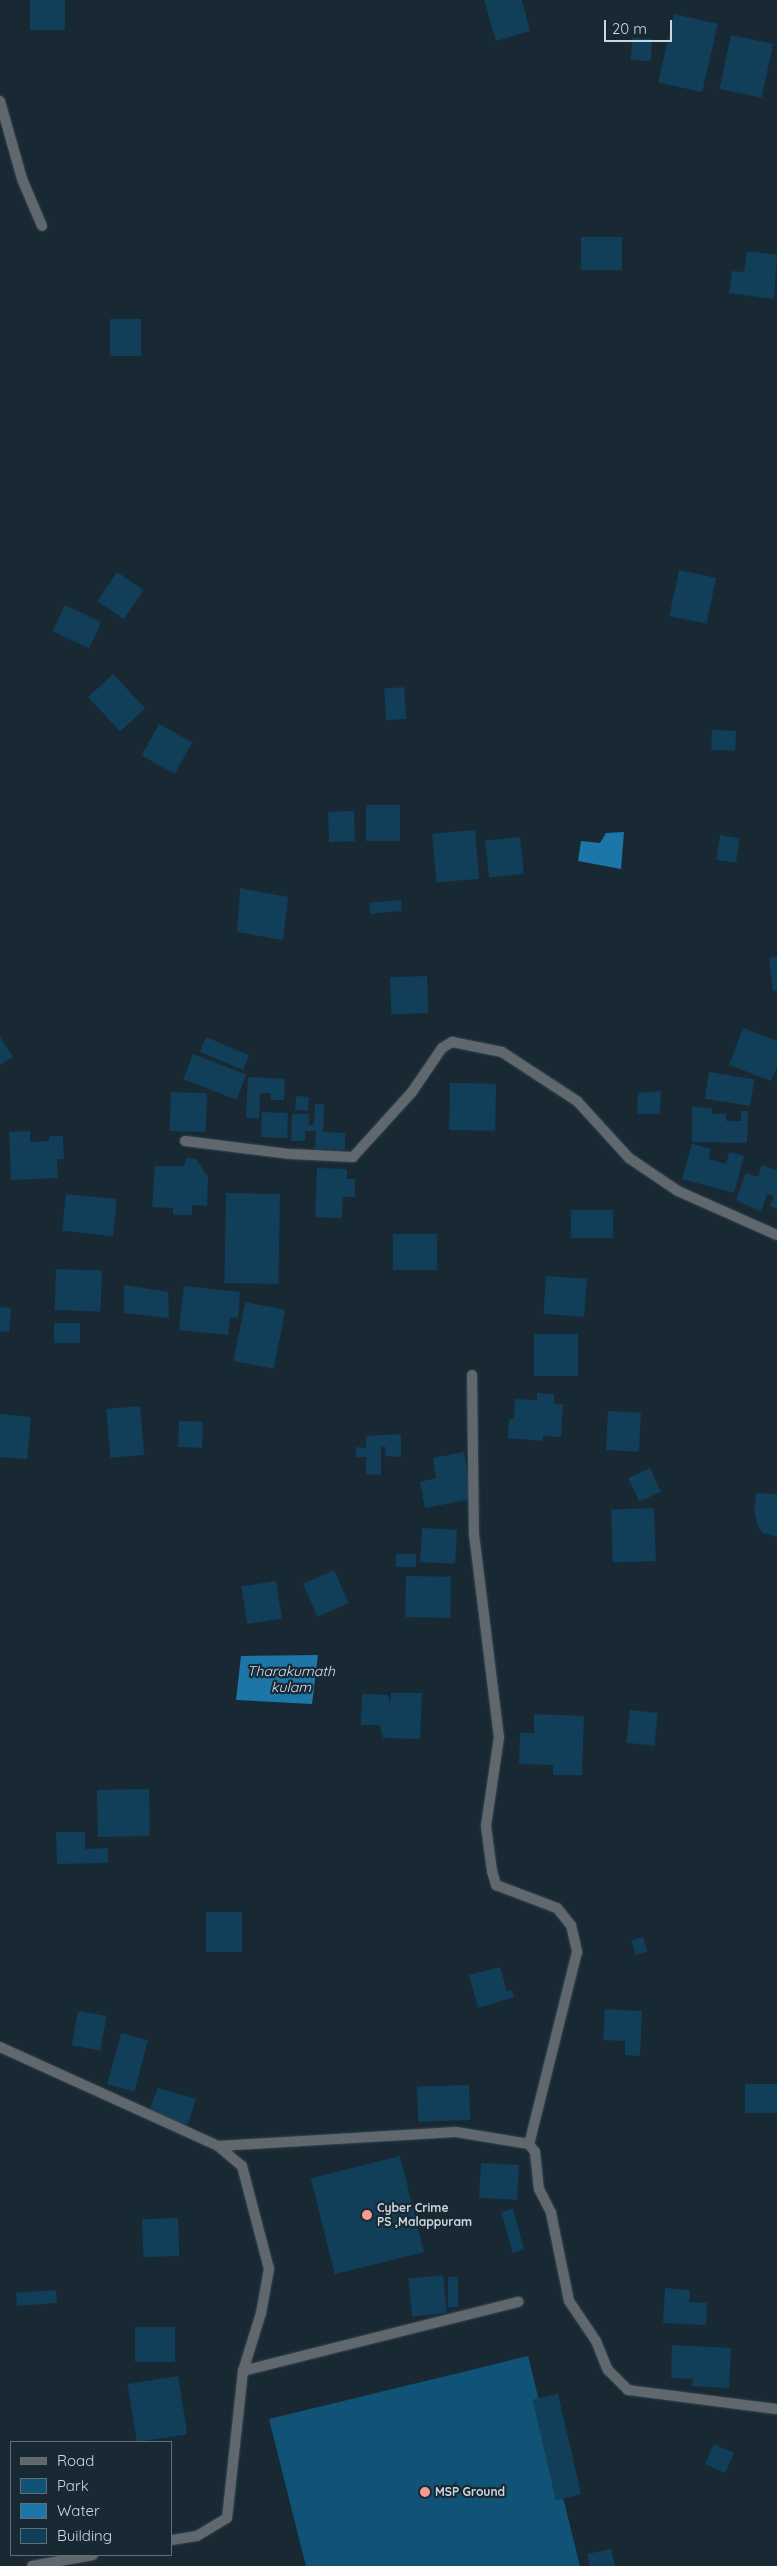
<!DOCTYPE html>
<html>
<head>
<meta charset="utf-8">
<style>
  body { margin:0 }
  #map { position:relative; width:777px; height:2566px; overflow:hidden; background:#192934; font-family:Quicksand,sans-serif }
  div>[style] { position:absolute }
  .green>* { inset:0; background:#115377 }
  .water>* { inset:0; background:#1c76a7 }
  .building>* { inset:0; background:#113e58; transform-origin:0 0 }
  .roads { filter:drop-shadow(0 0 1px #36454f) drop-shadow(0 0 1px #36454f) }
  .lane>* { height:10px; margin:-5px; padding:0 5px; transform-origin:5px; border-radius:5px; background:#60686e }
  .street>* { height:10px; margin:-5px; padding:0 5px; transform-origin:5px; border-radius:5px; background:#60686e }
  .dots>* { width:14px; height:14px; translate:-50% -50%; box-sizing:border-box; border:2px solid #192934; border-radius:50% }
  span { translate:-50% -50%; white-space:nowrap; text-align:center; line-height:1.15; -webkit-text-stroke:4.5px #192934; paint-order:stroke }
  .poi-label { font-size:12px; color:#cdd7de; font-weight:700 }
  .left { translate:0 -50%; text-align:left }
  .water-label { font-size:14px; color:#cfe3f1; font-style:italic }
  .legend { position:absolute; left:10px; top:2441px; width:162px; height:115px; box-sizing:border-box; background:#192934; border:1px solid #616f78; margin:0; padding:6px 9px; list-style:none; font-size:15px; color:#cdd7de }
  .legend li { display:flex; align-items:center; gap:10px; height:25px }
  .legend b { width:25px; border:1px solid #616f78 }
  .scale { position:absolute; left:604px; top:20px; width:68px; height:22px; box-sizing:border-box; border:2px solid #cdd7de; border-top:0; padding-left:6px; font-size:15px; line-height:18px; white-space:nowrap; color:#cdd7de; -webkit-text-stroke:4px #192934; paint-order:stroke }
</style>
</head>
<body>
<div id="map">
  <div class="green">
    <div style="clip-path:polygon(528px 2356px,580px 2566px,306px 2566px,269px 2419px)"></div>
  </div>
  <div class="water">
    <div style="clip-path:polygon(624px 832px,621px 869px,578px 861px,581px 841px,600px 843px,606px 833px)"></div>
    <div style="clip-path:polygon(318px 1655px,312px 1704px,236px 1700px,241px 1656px)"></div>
  </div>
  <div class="building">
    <div style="left:30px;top:0;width:35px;height:30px"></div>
    <div style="clip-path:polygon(484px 0,522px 0,530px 31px,496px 41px)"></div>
    <div style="left:674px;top:14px;width:45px;height:70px;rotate:13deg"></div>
    <div style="left:731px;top:35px;width:43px;height:55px;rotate:12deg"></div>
    <div style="left:632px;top:38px;width:20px;height:22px;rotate:3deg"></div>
    <div style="left:581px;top:237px;width:41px;height:33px"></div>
    <div style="clip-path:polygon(747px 251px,777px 255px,774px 299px,729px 293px,732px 271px,744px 272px)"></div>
    <div style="left:110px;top:319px;width:31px;height:37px"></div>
    <div style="left:679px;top:570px;width:38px;height:47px;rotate:12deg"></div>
    <div style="left:117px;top:572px;width:32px;height:35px;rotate:34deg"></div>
    <div style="left:65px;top:605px;width:40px;height:29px;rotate:25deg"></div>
    <div style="left:113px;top:674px;width:47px;height:34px;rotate:47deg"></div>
    <div style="left:404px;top:687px;width:32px;height:20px;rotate:86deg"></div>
    <div style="left:159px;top:724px;width:38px;height:36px;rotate:29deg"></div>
    <div style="left:712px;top:730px;width:24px;height:20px;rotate:2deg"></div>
    <div style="left:366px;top:805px;width:34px;height:36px"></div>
    <div style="left:354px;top:811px;width:30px;height:26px;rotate:88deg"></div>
    <div style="left:475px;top:830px;width:49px;height:43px;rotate:85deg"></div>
    <div style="left:720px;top:835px;width:20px;height:25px;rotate:9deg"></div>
    <div style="left:520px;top:837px;width:37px;height:35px;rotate:84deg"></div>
    <div style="clip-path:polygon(240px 888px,288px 897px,283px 940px,237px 932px)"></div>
    <div style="left:401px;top:900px;width:11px;height:32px;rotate:85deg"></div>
    <div style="clip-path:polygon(777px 957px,777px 990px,773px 991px,769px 958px)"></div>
    <div style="left:427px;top:976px;width:37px;height:37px;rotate:88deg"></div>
    <div style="clip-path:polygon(743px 1028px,777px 1041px,777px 1067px,771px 1081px,729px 1065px)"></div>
    <div style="clip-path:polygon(0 1037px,13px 1057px,0 1065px)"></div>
    <div style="left:206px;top:1037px;width:47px;height:16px;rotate:23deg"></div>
    <div style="left:193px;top:1054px;width:57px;height:27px;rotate:21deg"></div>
    <div style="left:709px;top:1072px;width:46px;height:27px;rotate:9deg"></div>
    <div style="clip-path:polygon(248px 1077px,285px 1079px,284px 1100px,271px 1100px,271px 1093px,260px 1093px,259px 1119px,246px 1118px)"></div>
    <div style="left:450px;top:1083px;width:46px;height:47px;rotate:1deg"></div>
    <div style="clip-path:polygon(661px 1091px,660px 1114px,637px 1114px,638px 1093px)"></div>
    <div style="left:171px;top:1092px;width:36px;height:39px;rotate:2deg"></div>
    <div style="left:296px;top:1096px;width:13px;height:14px;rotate:4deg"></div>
    <div style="clip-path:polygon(315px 1104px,324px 1104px,323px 1132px,345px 1133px,345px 1150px,315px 1149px,316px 1131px,305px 1131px,305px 1141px,291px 1141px,292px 1114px,309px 1114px,309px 1125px,314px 1125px)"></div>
    <div style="clip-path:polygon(692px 1107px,712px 1108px,712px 1114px,726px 1114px,726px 1121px,741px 1121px,741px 1111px,748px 1111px,747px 1143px,692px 1142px)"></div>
    <div style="left:262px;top:1112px;width:26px;height:25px;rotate:2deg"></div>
    <div style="clip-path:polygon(30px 1131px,30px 1142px,49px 1141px,49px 1136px,63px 1136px,64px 1159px,57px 1159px,58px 1178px,11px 1180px,9px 1132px)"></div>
    <div style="clip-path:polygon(692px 1144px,711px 1149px,708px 1159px,726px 1164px,729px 1152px,744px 1156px,734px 1193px,682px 1179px)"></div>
    <div style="clip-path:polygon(186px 1158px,196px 1159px,208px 1177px,207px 1206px,192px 1205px,192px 1215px,173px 1215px,173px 1208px,152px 1207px,155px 1166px,184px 1166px)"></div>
    <div style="clip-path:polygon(762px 1165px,777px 1170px,777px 1209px,770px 1206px,774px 1196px,767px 1194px,761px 1212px,736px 1200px,746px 1173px,758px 1177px)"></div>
    <div style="clip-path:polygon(317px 1168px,347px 1169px,347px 1179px,355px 1179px,355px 1197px,343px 1197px,342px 1218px,315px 1217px)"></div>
    <div style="left:226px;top:1193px;width:54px;height:90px;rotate:1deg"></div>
    <div style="left:66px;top:1194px;width:51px;height:37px;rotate:6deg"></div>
    <div style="left:571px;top:1210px;width:42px;height:28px"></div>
    <div style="left:393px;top:1234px;width:44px;height:36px"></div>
    <div style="left:56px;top:1269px;width:46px;height:41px;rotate:2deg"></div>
    <div style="left:546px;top:1276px;width:41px;height:38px;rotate:4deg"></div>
    <div style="clip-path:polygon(124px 1285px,168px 1292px,169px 1318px,124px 1313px)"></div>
    <div style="clip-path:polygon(184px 1286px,240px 1292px,238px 1318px,230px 1317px,228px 1335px,179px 1330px)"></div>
    <div style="left:245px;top:1302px;width:41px;height:60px;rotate:11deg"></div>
    <div style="clip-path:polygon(0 1307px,11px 1308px,9px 1332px,0 1331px)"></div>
    <div style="left:54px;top:1323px;width:26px;height:20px"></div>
    <div style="left:534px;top:1334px;width:44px;height:42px"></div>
    <div style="clip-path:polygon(537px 1393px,554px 1394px,554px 1404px,563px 1404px,561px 1437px,543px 1436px,543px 1441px,508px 1438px,509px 1419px,514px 1419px,515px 1399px,537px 1400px)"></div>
    <div style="left:140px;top:1406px;width:49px;height:34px;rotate:85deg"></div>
    <div style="left:608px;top:1411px;width:33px;height:39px;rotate:3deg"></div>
    <div style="clip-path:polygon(0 1414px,31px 1417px,27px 1459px,0 1457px)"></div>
    <div style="left:179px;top:1421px;width:24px;height:26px;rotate:2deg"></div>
    <div style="clip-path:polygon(401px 1434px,401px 1457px,385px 1456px,386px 1447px,381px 1447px,381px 1475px,366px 1474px,366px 1457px,356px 1457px,356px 1447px,366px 1448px,366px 1436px)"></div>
    <div style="clip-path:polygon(464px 1452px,472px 1499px,425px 1508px,420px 1482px,436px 1478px,433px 1458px)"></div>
    <div style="left:650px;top:1468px;width:26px;height:24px;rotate:65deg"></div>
    <div style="clip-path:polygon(756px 1493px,777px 1494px,777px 1537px,763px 1533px,759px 1529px,754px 1511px)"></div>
    <div style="left:654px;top:1508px;width:53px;height:43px;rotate:88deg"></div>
    <div style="left:422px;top:1528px;width:35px;height:34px;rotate:3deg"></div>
    <div style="left:396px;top:1554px;width:20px;height:13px"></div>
    <div style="left:334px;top:1570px;width:36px;height:34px;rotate:66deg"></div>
    <div style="left:406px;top:1576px;width:45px;height:41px;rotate:1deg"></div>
    <div style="left:276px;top:1581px;width:38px;height:35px;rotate:81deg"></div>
    <div style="clip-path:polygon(391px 1693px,422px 1693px,420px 1739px,383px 1738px,380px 1725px,361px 1725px,362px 1694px,388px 1695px,390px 1705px)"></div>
    <div style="left:630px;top:1710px;width:28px;height:33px;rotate:6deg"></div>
    <div style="clip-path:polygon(534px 1714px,584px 1716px,582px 1775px,553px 1775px,553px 1765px,519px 1764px,520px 1733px,534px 1733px)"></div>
    <div style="left:149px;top:1789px;width:47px;height:52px;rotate:89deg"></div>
    <div style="clip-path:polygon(56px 1832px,85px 1832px,85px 1849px,108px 1848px,108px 1863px,57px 1864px)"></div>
    <div style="left:206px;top:1912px;width:36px;height:40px"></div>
    <div style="left:643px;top:1937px;width:15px;height:12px;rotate:74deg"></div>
    <div style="clip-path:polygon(500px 1967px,507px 1991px,512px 1990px,514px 1997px,478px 2008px,469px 1975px)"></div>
    <div style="clip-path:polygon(605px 2009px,642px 2011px,640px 2056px,625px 2055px,625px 2041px,603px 2040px)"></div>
    <div style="left:78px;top:2011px;width:29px;height:35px;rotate:10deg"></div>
    <div style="left:121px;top:2033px;width:28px;height:53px;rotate:15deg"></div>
    <div style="left:777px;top:2084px;width:29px;height:32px;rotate:90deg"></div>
    <div style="left:469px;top:2085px;width:35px;height:52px;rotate:88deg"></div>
    <div style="clip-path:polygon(158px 2088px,196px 2099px,187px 2127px,149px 2110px)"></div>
    <div style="left:400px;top:2156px;width:99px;height:92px;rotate:76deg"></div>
    <div style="left:481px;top:2163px;width:38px;height:35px;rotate:3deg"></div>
    <div style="left:513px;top:2209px;width:42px;height:12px;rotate:75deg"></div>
    <div style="left:178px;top:2218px;width:38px;height:36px;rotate:88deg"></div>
    <div style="left:443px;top:2275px;width:38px;height:35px;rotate:84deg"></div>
    <div style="left:448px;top:2277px;width:10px;height:30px"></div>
    <div style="clip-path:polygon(665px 2288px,690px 2290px,689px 2302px,707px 2303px,706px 2325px,663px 2323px)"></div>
    <div style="left:56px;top:2290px;width:13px;height:40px;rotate:86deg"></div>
    <div style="left:135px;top:2327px;width:40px;height:35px"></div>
    <div style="clip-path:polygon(672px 2345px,731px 2348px,729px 2388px,692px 2386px,693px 2379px,671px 2378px)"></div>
    <div style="left:178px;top:2376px;width:59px;height:51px;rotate:81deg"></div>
    <div style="left:558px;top:2394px;width:103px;height:26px;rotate:77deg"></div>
    <div style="left:714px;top:2444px;width:22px;height:22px;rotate:24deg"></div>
    <div style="clip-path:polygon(611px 2549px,615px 2566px,590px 2566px,587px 2554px)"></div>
  </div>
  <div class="roads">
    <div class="lane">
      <div style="left:243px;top:2371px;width:284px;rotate:-14.1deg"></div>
    </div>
    <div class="street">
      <div style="left:0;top:101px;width:81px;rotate:74.2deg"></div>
      <div style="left:22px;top:179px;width:51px;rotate:66.9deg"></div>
      <div style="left:185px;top:1141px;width:106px;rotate:7.1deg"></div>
      <div style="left:290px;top:1154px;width:63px;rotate:2.7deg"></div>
      <div style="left:353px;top:1157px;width:88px;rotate:-47.8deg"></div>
      <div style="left:412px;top:1092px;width:53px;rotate:-55.7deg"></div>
      <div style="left:442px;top:1048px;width:12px;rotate:-31deg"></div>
      <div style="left:452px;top:1042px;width:51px;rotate:11.3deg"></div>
      <div style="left:502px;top:1052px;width:90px;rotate:33.2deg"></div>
      <div style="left:577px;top:1101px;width:77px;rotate:47.6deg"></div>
      <div style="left:629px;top:1158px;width:59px;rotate:34deg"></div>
      <div style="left:678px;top:1191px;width:108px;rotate:24deg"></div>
      <div style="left:472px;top:1375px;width:159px;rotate:89.3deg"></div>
      <div style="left:474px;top:1534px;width:205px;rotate:83deg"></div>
      <div style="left:499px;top:1737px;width:90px;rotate:98.3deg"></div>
      <div style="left:486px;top:1826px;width:45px;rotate:82.4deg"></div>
      <div style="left:492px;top:1871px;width:15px;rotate:74deg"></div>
      <div style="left:496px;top:1885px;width:65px;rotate:20.7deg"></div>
      <div style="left:557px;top:1908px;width:22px;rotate:51deg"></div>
      <div style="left:571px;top:1925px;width:28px;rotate:77deg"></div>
      <div style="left:577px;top:1952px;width:198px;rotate:104deg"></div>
      <div style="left:0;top:2047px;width:239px;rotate:24.4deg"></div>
      <div style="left:218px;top:2146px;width:31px;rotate:40deg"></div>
      <div style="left:242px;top:2166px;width:106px;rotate:75.3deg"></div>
      <div style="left:269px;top:2269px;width:45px;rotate:100.3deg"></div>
      <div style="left:261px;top:2313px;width:61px;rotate:107.2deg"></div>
      <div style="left:243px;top:2371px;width:148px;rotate:96.2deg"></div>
      <div style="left:227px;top:2518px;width:35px;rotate:149deg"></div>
      <div style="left:197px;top:2536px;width:26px;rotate:171deg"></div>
      <div style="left:218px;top:2146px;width:238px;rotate:-3.4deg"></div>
      <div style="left:456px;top:2132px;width:74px;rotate:9.3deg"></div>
      <div style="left:529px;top:2144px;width:10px;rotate:53deg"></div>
      <div style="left:535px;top:2152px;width:37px;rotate:84deg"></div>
      <div style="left:539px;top:2189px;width:27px;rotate:63deg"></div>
      <div style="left:551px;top:2213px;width:90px;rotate:78.4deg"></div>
      <div style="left:569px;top:2301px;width:48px;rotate:56deg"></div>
      <div style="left:596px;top:2341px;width:31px;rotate:68deg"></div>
      <div style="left:608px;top:2370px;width:28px;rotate:45deg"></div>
      <div style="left:628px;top:2390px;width:150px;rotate:7.3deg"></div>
      <div style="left:32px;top:2566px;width:62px;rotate:-10.2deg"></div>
    </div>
  </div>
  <div class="dots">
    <div style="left:367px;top:2215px;background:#f59c90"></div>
    <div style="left:425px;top:2492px;background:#f59c90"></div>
  </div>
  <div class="poi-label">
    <span class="left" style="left:377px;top:2215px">Cyber Crime<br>PS ,Malappuram</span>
    <span class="left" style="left:435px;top:2492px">MSP Ground</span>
  </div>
  <div class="water-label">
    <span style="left:291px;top:1679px">Tharakumath<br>kulam</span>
  </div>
  <ul class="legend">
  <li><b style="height:6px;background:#60686e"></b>Road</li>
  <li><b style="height:14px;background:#115377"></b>Park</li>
  <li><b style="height:14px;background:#1c76a7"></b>Water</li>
  <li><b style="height:14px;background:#113e58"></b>Building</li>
  </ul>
  <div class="scale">20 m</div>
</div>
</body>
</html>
